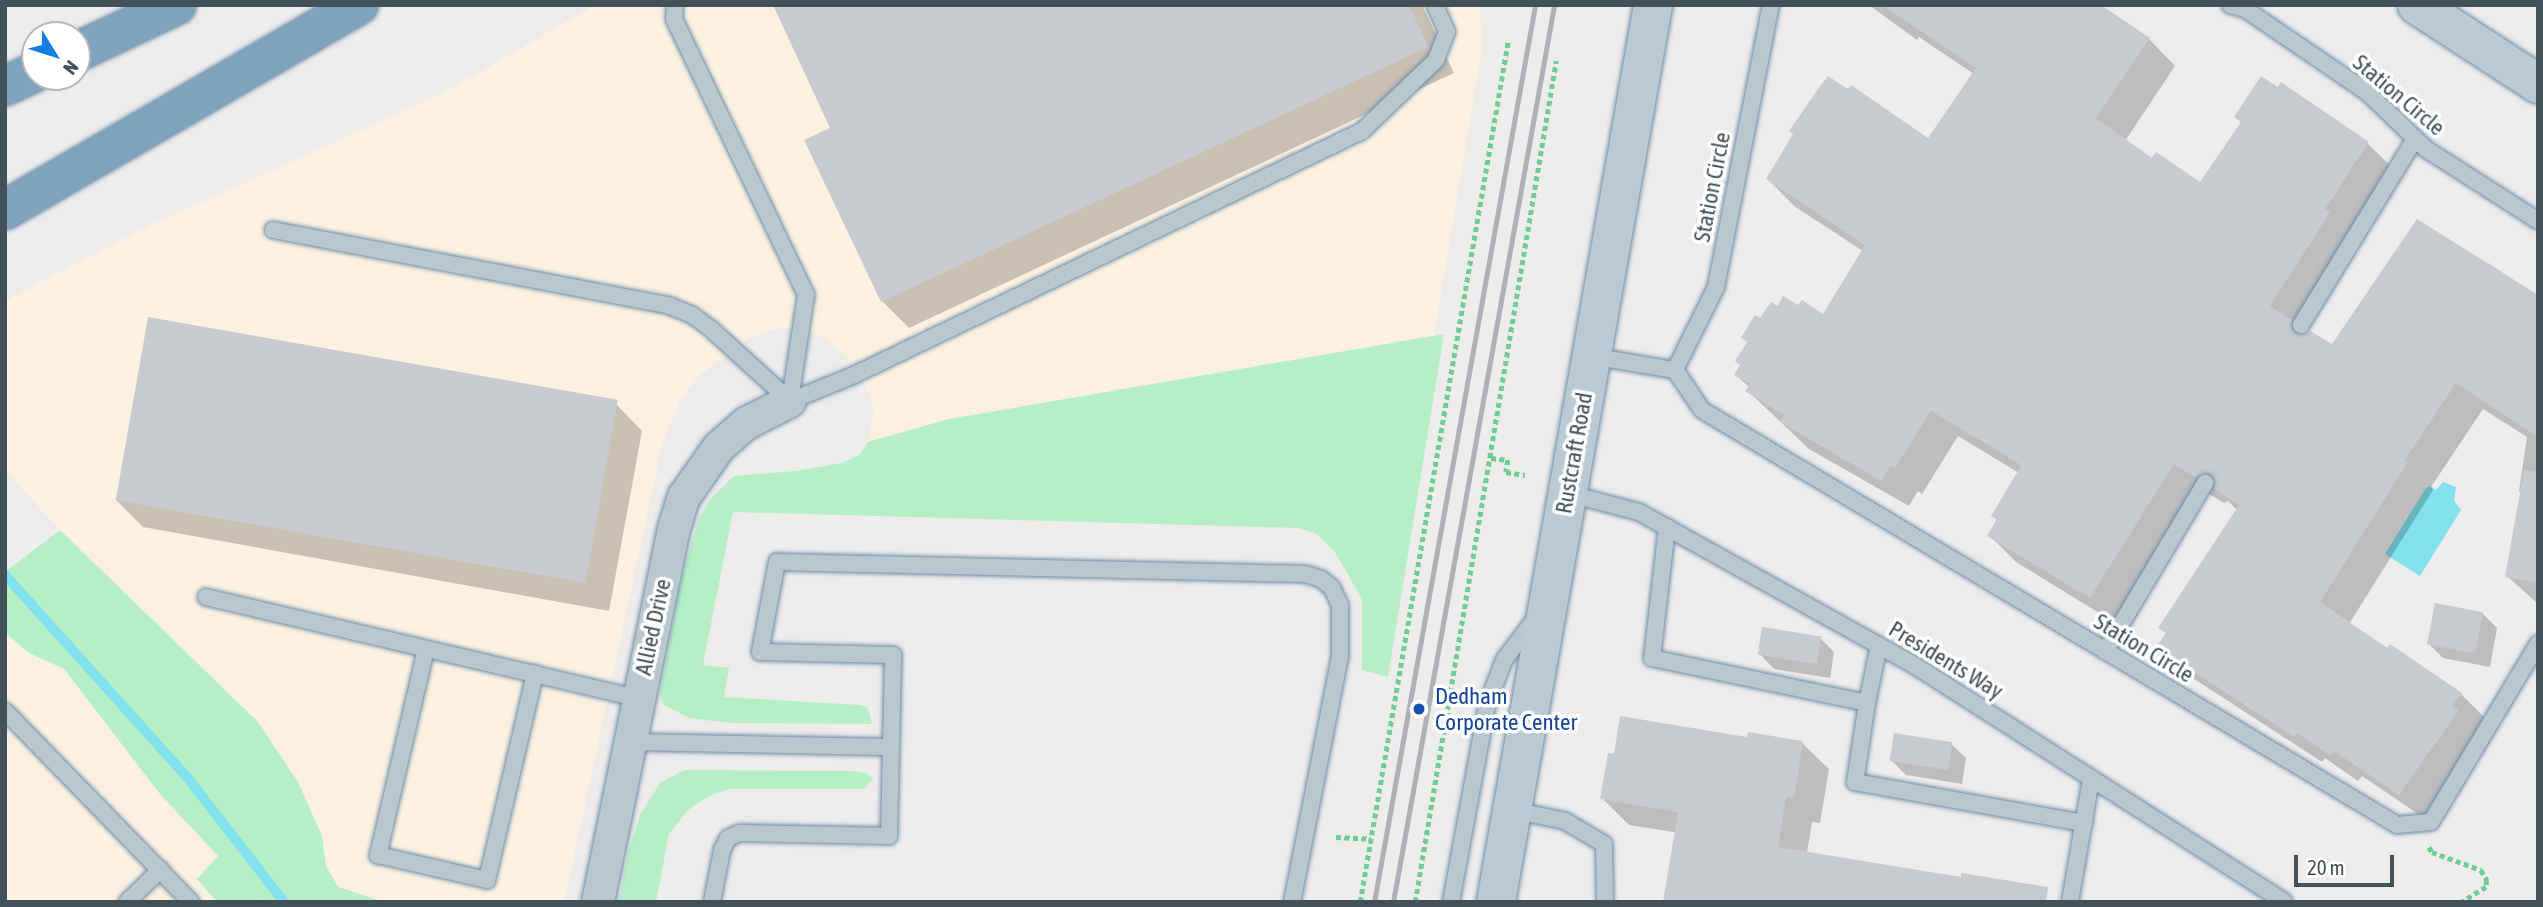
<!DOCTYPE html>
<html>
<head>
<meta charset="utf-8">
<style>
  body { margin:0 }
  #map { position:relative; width:2543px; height:907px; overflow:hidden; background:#eeebeb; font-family:"Asap Condensed",sans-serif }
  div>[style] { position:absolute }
  .commercial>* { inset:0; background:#fcf1e1 }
  .green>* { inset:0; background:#b6efc6 }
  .water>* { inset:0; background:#81e1ed }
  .shadow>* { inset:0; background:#0003 }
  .stream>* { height:10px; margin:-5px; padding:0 5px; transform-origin:5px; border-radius:5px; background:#81e1ed }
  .building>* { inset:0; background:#c7cbd0; transform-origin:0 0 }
  .path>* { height:4.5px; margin-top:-2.25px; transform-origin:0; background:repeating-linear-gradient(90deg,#6dcd95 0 5px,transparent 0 8.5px) }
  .roads { filter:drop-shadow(0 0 2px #6c8ea8) drop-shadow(0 0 2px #6c8ea8) }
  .lane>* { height:16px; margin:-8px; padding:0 8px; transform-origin:8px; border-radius:8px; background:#bbc7ce }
  .street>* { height:32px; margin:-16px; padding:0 16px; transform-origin:16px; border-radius:16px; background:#bbc7ce }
  .secondary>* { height:38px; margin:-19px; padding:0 19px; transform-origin:19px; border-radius:19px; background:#bac9d3 }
  .highway>* { height:38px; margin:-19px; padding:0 19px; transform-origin:19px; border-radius:19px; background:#80a3bd }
  .rail>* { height:5px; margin:-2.5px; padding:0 2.5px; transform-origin:2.5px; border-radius:2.5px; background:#adb1b6 }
  .dots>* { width:19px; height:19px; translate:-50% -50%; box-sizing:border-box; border:4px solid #fff; border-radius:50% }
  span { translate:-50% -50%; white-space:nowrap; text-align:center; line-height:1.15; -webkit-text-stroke:7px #fff; paint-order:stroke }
  .street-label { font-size:23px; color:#435159 }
  .transit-label { font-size:23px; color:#164399 }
  .left { translate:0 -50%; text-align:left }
  .frame { position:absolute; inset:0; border:7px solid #435159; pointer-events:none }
  .north { position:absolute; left:21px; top:21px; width:70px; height:70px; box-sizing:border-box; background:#fff; border:2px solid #b4b9bd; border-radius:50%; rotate:128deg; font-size:19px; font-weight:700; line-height:28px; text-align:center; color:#435159 }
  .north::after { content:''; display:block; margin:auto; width:24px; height:32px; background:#1380df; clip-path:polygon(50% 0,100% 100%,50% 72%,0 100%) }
  .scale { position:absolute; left:2294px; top:855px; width:100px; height:32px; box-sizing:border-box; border:4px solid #435159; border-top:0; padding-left:9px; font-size:21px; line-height:24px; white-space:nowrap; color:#435159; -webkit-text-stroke:5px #fff; paint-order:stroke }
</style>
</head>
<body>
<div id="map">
  <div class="commercial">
    <div style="clip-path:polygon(595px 5px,1479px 5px,1483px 44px,1434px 336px,949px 419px,868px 442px,874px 411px,870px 394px,851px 361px,823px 336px,782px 327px,754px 336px,699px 375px,679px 403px,663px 441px,564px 902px,5px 902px,5px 572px,60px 530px,5px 470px,5px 301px,149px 226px,446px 92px)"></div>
  </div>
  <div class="green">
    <div style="clip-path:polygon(1444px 334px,1388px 677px,1362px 670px,1362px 599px,1335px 552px,1317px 534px,1298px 528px,733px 512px,703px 665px,729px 668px,724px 697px,860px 705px,868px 708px,872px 724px,731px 723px,689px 718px,664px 705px,660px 695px,681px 580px,698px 521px,711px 498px,734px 476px,796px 471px,842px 463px,859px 455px,868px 442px,949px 419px)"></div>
    <div style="clip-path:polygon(60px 530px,258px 722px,298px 782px,322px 836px,326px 866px,338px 887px,385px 902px,261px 902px,259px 899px,255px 902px,217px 902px,197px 879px,218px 856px,160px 794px,64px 669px,27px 652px,5px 632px,5px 572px)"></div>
    <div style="clip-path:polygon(684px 770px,853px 771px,867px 773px,873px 779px,864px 789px,729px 789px,709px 796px,688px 810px,669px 834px,656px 902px,619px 902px,628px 853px,640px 815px,660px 783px)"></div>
  </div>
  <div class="water">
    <div style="clip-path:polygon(2443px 482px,2456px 487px,2454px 501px,2461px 510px,2420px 576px,2385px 554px,2426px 488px,2430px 486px,2436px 490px)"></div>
  </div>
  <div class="shadow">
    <div style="clip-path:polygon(774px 5px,1422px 5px,1454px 73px,909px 328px,882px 301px,832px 129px)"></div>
    <div style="clip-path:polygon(1869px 5px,2099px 5px,2149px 39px,2175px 66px,2125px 141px,2152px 160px,2201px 184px,2281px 84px,2368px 144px,2395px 170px,2299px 329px,2305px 335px,2332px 346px,2488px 263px,2535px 295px,2538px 291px,2538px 604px,2507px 576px,2522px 494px,2519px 491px,2527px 437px,2483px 409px,2431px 487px,2433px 490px,2349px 624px,2461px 694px,2487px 720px,2427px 820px,2362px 776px,2358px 781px,2325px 758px,2322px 762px,2185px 673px,2159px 646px,2167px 634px,2161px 628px,2237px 510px,2228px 501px,2224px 503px,2201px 489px,2117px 624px,2016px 562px,1989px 535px,2019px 473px,1958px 436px,1922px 494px,1918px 491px,1909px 506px,1809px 449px,1748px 391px,1750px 388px,1736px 375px,1761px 320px,1778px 308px,1799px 308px,1824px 316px,1863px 251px,1794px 206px,1768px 179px,1929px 140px,1974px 74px,1919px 37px,1917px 40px)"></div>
    <div style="clip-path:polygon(616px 404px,642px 431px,609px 611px,143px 527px,116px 500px)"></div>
    <div style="clip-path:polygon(2483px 614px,2497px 628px,2490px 667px,2443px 658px,2429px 644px)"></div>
    <div style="clip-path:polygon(1820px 638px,1834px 652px,1830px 678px,1774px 669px,1760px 654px)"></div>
    <div style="clip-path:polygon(1748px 739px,1802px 743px,1829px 769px,1820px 823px,1812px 822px,1807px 853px,1629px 825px,1602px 798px)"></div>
    <div style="clip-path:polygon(1951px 744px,1966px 758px,1962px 784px,1906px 775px,1892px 761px)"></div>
  </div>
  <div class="stream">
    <div style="left:5px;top:575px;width:272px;rotate:48deg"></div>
    <div style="left:187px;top:777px;width:158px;rotate:52.2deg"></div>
  </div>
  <div class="building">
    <div style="clip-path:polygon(773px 5px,1409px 5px,1428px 47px,881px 302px,804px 140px,830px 128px)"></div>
    <div style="clip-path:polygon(1882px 5px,2101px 5px,2150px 38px,2096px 118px,2152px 158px,2156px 152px,2200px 182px,2241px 122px,2234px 117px,2261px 76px,2278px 87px,2281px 82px,2369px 142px,2325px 209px,2330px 212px,2270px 306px,2292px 320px,2292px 329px,2296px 334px,2305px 334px,2310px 331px,2332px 344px,2417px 219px,2538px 295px,2538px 437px,2456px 383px,2405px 460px,2408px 462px,2320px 602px,2387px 648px,2390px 644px,2462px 693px,2452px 706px,2459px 710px,2399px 795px,2334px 751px,2331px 756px,2297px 733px,2294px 737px,2156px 647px,2166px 633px,2158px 628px,2239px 505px,2214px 489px,2215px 482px,2211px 474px,2204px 473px,2196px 478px,2174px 464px,2090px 598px,1987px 536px,1997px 520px,1991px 516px,2021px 466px,2015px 461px,1931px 411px,1895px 468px,1891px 465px,1881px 481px,1780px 422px,1784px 415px,1745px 391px,1750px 384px,1734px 375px,1740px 365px,1735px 361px,1747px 342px,1741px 338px,1755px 315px,1760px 318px,1771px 302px,1778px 306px,1783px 296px,1798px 305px,1802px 300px,1823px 314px,1865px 245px,1766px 179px,1793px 134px,1789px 131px,1818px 89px,1828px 76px,1848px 89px,1851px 85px,1928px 138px,1976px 68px)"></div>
    <div style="left:148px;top:317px;width:477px;height:186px;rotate:10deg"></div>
    <div style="clip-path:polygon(2524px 470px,2538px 472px,2538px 583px,2505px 577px)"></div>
    <div style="left:2435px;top:603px;width:49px;height:42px;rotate:11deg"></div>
    <div style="left:1762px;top:627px;width:60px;height:28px;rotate:9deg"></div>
    <div style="clip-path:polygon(1620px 716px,1747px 737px,1748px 732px,1803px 741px,1794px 798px,1786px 797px,1778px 847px,1961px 877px,1961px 873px,2048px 887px,2046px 902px,1663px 902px,1678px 812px,1600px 799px,1608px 753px,1614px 754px)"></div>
    <div style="left:1894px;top:733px;width:59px;height:28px;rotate:9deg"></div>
  </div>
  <div class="path">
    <div style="left:1491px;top:458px;width:17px;rotate:7deg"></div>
    <div style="left:1508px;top:460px;width:12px;rotate:99deg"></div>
    <div style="left:1506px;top:472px;width:19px;rotate:9deg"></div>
    <div style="left:1336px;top:837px;width:35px;rotate:3deg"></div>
    <div style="left:2429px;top:847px;width:6px;rotate:59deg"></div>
    <div style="left:2432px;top:852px;width:52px;rotate:20.2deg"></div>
    <div style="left:2481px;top:870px;width:12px;rotate:59deg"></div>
    <div style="left:2487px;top:880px;width:7px;rotate:98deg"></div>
    <div style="left:2486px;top:887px;width:28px;rotate:148deg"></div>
    <div style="left:1360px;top:902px;width:873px;rotate:-80.24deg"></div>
    <div style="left:1415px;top:902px;width:853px;rotate:-80.48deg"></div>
  </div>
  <div class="roads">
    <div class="lane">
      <div style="left:675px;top:5px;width:14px;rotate:94deg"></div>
      <div style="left:674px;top:19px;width:306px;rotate:64.4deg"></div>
      <div style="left:806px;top:295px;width:107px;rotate:98.6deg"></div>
      <div style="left:2230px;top:5px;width:16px;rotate:15deg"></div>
      <div style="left:2245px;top:9px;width:149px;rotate:34.3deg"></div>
      <div style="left:2368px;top:93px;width:81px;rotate:44deg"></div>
      <div style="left:2426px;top:149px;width:133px;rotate:32.7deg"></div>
      <div style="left:273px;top:230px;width:404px;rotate:10.8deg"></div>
      <div style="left:670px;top:306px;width:24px;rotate:22deg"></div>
      <div style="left:692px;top:315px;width:24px;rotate:36deg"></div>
      <div style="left:711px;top:329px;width:107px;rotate:42.3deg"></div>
      <div style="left:2301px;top:325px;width:218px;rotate:-58.5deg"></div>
      <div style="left:1591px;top:356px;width:85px;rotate:9.5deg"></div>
      <div style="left:1675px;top:370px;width:48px;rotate:56deg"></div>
      <div style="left:1702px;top:410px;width:809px;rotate:30.84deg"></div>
      <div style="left:2397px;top:825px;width:34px;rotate:-5deg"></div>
      <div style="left:2431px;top:822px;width:208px;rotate:-59deg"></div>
      <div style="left:1675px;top:370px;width:93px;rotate:-63.7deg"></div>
      <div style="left:1716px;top:287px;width:287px;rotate:-79deg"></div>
      <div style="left:790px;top:401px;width:69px;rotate:-22.1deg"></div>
      <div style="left:854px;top:375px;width:564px;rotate:-25.66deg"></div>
      <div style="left:1362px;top:131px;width:103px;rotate:-43.8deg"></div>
      <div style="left:1436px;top:60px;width:30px;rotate:-69deg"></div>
      <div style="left:1447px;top:32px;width:30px;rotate:-114deg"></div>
      <div style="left:1567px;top:493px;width:74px;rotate:14.8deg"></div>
      <div style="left:1639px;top:512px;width:315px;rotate:29.1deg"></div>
      <div style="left:1914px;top:665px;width:439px;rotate:32.6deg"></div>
      <div style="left:1667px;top:527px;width:132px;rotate:96.5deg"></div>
      <div style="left:1652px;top:658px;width:220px;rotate:11.8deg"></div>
      <div style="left:1867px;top:703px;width:59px;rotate:-78.3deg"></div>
      <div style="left:206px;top:597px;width:444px;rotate:13.2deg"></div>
      <div style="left:426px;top:649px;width:212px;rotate:103.1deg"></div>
      <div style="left:378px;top:855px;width:112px;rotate:12.9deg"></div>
      <div style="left:487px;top:880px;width:212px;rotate:-76.9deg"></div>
      <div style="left:2105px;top:651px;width:196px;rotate:-59.2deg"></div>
      <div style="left:1867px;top:703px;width:80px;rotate:98.6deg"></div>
      <div style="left:1855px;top:782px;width:233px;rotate:10.2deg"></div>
      <div style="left:5px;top:711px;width:267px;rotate:45.8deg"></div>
      <div style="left:629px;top:742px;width:262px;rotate:1.1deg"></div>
      <div style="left:1512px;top:810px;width:54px;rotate:11.7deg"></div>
      <div style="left:1565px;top:821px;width:45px;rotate:30.5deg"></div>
      <div style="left:1604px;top:844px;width:58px;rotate:89deg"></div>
      <div style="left:127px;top:902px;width:47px;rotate:-44.1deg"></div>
      <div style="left:712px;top:902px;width:53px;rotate:-79.1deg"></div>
      <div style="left:722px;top:850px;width:13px;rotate:-63deg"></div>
      <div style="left:728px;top:838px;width:13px;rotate:-23deg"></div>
      <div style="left:740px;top:833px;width:149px;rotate:1.2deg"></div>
      <div style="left:889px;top:836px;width:181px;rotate:-88.7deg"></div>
      <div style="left:893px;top:655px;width:133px;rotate:-178.7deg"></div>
      <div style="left:760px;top:652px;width:92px;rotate:-79.3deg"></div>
      <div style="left:777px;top:562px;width:528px;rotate:1.3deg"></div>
      <div style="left:1305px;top:574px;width:17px;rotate:17deg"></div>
      <div style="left:1321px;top:579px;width:14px;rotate:39deg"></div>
      <div style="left:1332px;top:588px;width:19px;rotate:65deg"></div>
      <div style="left:1340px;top:605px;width:51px;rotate:90deg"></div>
      <div style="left:1340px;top:656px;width:251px;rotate:101deg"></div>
      <div style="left:1451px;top:902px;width:200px;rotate:-79.6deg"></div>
      <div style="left:1487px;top:705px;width:48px;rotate:-69.3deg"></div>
      <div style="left:1504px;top:660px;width:51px;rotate:-52.9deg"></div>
      <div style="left:2070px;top:902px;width:125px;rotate:-80.3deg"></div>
    </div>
    <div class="street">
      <div style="left:598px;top:902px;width:378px;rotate:-78.5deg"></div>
      <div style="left:673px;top:532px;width:37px;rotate:-73deg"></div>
      <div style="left:684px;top:497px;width:61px;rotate:-55deg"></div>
      <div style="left:719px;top:447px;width:37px;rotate:-41deg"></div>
      <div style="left:747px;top:423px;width:48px;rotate:-27.1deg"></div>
    </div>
    <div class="secondary">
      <div style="left:2417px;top:5px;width:145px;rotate:33.1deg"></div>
      <div style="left:1496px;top:902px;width:911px;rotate:-80.07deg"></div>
    </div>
    <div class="highway">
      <div style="left:77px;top:52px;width:110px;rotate:-25.2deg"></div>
      <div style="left:5px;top:86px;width:33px;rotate:-25deg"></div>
      <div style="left:5px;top:210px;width:409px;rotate:-30.1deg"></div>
    </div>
  </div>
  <div class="rail">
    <div style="left:1374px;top:902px;width:911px;rotate:-79.82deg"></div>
    <div style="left:1393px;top:902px;width:911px;rotate:-79.82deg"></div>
  </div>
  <div class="dots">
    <div style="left:1419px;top:709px;background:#1a4fb4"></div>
  </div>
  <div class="street-label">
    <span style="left:2399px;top:95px;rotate:40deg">Station Circle</span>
    <span style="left:1712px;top:187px;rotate:-79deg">Station Circle</span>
    <span style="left:1574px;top:453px;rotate:-80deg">Rustcraft Road</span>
    <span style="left:653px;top:627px;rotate:-78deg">Allied Drive</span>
    <span style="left:2144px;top:648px;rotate:31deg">Station Circle</span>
    <span style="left:1946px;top:660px;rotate:31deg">Presidents Way</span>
  </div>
  <div class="transit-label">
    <span class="left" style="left:1435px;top:709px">Dedham<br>Corporate Center</span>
  </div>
  <div class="frame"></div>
  <div class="north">N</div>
  <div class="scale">20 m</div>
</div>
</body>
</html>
